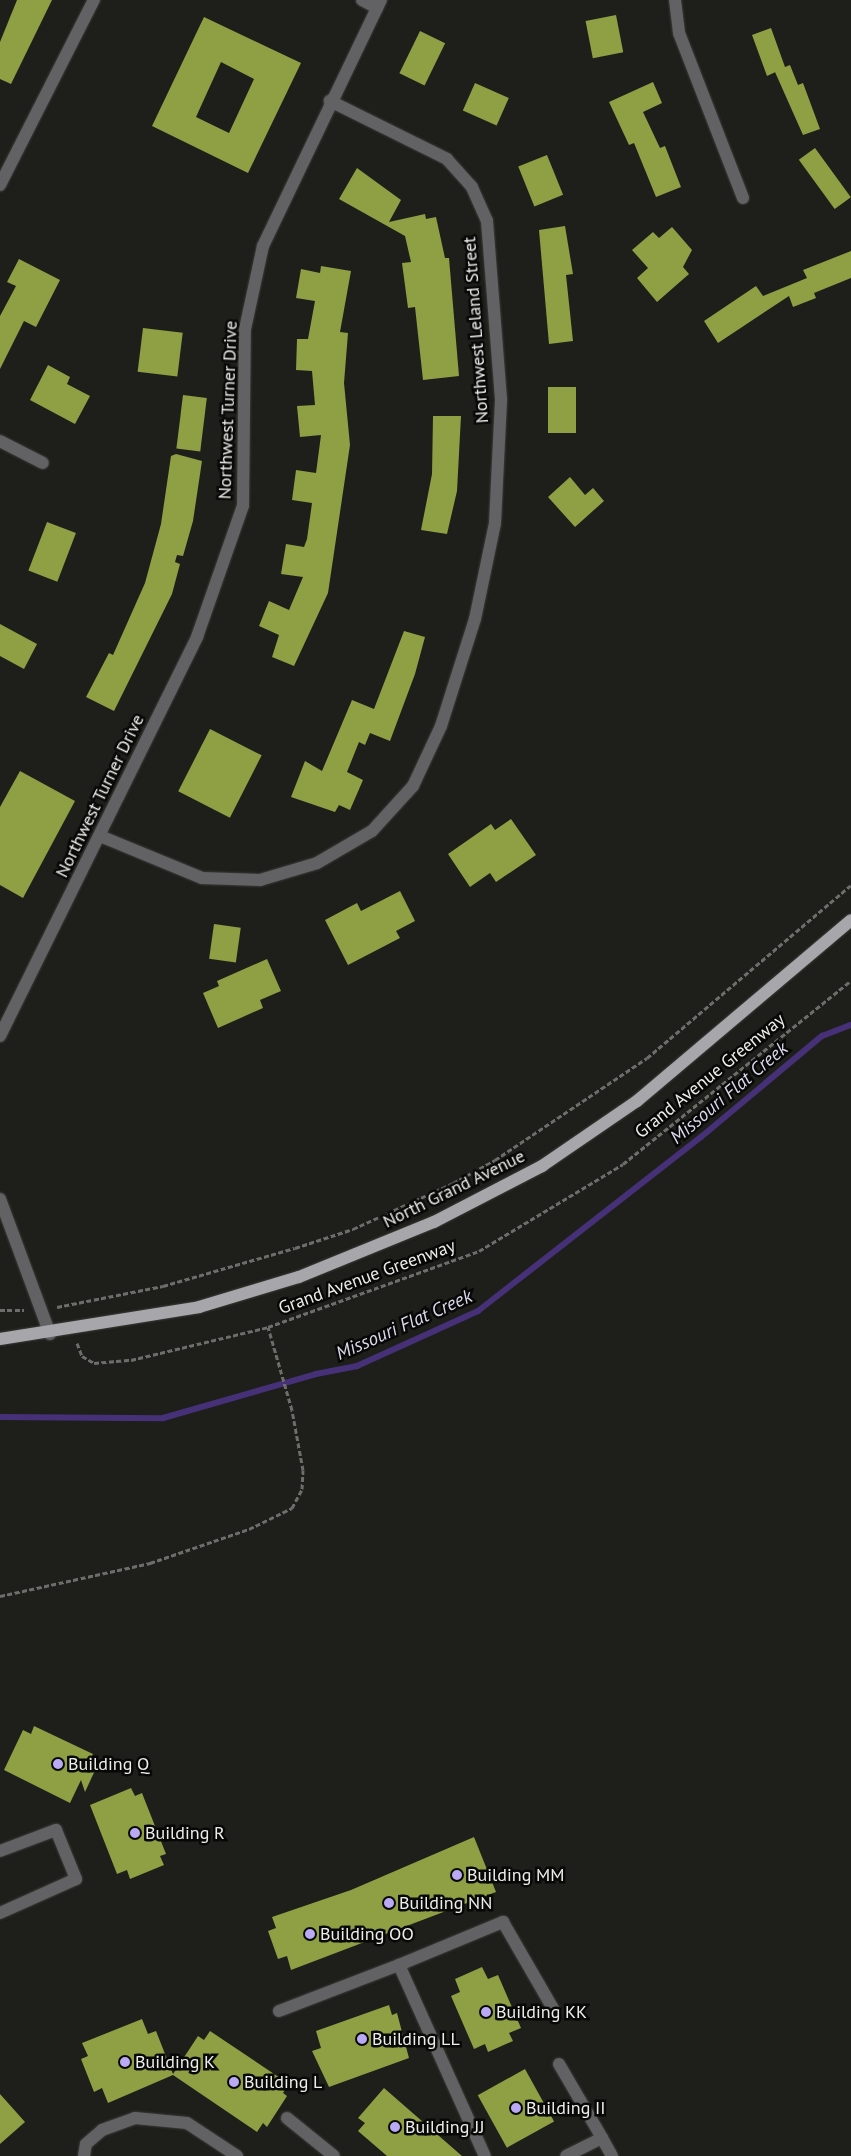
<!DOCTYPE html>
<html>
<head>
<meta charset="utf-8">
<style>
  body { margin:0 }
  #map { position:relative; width:851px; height:2156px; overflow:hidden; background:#1e1f1b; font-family:"PT Sans",sans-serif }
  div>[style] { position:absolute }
  .stream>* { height:6px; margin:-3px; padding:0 3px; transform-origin:3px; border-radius:3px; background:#463179 }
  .building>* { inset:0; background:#8e9f44; transform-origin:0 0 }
  .path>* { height:3px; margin-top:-1.5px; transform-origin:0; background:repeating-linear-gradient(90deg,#6d6e6b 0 5px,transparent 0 7.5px) }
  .roads { filter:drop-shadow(0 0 1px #3b3c38) drop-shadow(0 0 1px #3b3c38) }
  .minor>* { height:12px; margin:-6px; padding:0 6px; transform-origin:6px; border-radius:6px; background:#626264 }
  .major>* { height:12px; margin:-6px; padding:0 6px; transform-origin:6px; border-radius:6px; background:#a7a6aa }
  .dots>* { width:14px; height:14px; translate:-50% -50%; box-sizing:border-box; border:2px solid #080907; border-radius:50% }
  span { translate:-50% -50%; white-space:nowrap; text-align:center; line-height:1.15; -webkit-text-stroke:5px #080907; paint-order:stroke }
  .street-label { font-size:18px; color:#edeeec }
  .poi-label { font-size:18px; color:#edeeec }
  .left { translate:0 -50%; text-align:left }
  .water-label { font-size:19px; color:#dcd9ee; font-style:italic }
</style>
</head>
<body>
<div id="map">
  <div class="stream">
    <div style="left:0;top:1417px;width:163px;rotate:0.4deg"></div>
    <div style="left:163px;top:1418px;width:159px;rotate:-16deg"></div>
    <div style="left:316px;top:1374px;width:42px;rotate:-11deg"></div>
    <div style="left:357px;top:1366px;width:133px;rotate:-24.4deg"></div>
    <div style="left:478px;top:1311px;width:283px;rotate:-38deg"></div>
    <div style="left:701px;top:1137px;width:158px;rotate:-39.9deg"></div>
    <div style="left:822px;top:1036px;width:31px;rotate:-21deg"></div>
  </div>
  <div class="building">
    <div style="clip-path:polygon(17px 0,52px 0,11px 84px,0 79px,0 42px)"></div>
    <div style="left:616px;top:15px;width:38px;height:31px;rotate:79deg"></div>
    <div style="clip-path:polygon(evenodd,204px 17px,301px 63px,248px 173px,152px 126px,204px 17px,221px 62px,254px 79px,229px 133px,196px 117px,221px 62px)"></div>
    <div style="clip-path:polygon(771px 28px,785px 67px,790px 65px,798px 85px,803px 83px,820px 129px,803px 135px,775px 72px,782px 69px,767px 76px,752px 35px)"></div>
    <div style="left:420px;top:31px;width:28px;height:47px;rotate:26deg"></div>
    <div style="clip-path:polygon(653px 82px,662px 103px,643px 112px,660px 148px,665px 146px,681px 187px,656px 197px,634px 143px,629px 145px,609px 102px)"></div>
    <div style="left:475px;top:83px;width:37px;height:30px;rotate:24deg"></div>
    <div style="left:815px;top:148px;width:61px;height:20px;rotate:54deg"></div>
    <div style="left:547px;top:155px;width:43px;height:31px;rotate:68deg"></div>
    <div style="clip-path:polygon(357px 168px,401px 200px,389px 222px,425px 214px,426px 219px,436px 217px,445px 258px,449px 258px,459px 376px,423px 380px,415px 307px,408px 308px,402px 263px,411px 262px,405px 236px,339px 199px)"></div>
    <div style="clip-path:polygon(565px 226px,573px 274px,566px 275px,573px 341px,549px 344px,539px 230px)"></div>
    <div style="clip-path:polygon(672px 227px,692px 250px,683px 267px,689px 274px,657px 302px,637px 278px,648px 268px,632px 250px,653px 232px,659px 238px)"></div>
    <div style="clip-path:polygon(851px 251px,851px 278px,814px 293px,816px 298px,793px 307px,789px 296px,718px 343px,704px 321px,756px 286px,763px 296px,807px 278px,803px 270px)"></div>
    <div style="clip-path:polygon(19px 259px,60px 280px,36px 327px,24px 321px,0 369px,0 316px,16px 286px,7px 282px)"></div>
    <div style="clip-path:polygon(321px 266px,351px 271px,340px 332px,348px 333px,344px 383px,350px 445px,328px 593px,294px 666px,272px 657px,279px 635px,259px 626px,269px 601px,289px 610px,303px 577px,281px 574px,286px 544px,304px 547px,307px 539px,312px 503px,292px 500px,296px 470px,316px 473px,321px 435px,300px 437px,297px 406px,315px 405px,312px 371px,296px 370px,297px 339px,308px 339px,315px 301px,296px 298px,301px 269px,320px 273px)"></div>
    <div style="left:143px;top:328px;width:40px;height:44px;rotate:7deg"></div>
    <div style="clip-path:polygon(48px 365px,70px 377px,67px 384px,90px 396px,75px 424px,30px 400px)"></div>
    <div style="left:548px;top:387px;width:28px;height:46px"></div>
    <div style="left:183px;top:395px;width:24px;height:54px;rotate:7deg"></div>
    <div style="clip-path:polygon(433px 416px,461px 416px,457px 491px,447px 534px,421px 530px,432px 474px)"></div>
    <div style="clip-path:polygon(176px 454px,202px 461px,193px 521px,183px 556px,177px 555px,175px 562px,180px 564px,172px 594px,114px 711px,86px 697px,109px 653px,113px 655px,145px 583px,161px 524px,171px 456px)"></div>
    <div style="clip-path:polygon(570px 477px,585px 495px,593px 488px,604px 501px,575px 527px,548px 497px)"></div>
    <div style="left:47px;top:522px;width:31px;height:52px;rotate:21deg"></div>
    <div style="clip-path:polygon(0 624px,37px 644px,24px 669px,0 656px)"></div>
    <div style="clip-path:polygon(404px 631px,425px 637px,415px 674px,390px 741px,370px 733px,365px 745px,359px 742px,347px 772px,363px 780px,350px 810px,339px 805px,335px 812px,291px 797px,305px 761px,322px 771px,352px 700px,374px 709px)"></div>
    <div style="left:210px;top:729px;width:58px;height:70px;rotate:27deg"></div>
    <div style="clip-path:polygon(20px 771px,75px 801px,23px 898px,0 885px,0 807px)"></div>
    <div style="clip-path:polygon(511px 819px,536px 855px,496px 882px,490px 873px,470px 887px,448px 854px,491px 824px,495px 830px)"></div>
    <div style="clip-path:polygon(400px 891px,415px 921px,396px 931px,400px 938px,348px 965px,325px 920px,357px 903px,361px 911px)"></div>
    <div style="left:214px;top:924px;width:27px;height:35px;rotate:8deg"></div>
    <div style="clip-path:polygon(267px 959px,281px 991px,260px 1000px,263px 1008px,218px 1028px,203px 993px,219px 986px,217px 981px)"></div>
    <div style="clip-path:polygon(34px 1726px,93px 1754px,90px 1760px,98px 1764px,85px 1792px,81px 1780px,70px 1803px,4px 1770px,23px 1730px,31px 1734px)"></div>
    <div style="clip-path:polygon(131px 1788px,135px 1796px,142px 1793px,166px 1854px,160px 1856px,164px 1865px,130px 1879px,127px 1870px,117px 1874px,90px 1805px)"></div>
    <div style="clip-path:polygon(474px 1837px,496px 1892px,291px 1970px,287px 1956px,278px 1959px,268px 1931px,276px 1928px,272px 1917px,351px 1890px)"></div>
    <div style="clip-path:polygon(482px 1967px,488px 1979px,498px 1975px,521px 2028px,509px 2033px,513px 2041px,488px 2052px,485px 2044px,474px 2049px,451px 1996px,460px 1992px,455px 1979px)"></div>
    <div style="clip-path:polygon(389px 2005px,392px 2015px,397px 2013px,409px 2058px,329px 2087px,312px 2051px,321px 2048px,316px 2031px)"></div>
    <div style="clip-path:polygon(142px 2019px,148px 2034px,156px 2031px,173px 2074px,198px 2036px,204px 2040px,210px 2031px,289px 2084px,283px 2093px,287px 2096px,267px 2127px,263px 2123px,257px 2132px,173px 2075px,108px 2103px,102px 2088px,94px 2092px,81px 2059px,88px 2056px,82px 2043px)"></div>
    <div style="left:525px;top:2069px;width:60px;height:54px;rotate:61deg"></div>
    <div style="clip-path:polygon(384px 2088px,462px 2156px,387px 2156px,358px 2131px,365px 2123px,358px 2118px)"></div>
    <div style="clip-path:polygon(0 2094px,25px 2122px,0 2144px)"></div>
  </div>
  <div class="path">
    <div style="left:57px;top:1307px;width:108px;rotate:-11.2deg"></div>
    <div style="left:163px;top:1286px;width:137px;rotate:-16.1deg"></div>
    <div style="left:295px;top:1248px;width:61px;rotate:-18.1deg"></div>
    <div style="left:353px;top:1229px;width:110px;rotate:-24.7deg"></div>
    <div style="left:453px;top:1183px;width:48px;rotate:-28.7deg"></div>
    <div style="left:495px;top:1160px;width:183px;rotate:-33.9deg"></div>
    <div style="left:647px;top:1058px;width:267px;rotate:-40.3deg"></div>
    <div style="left:0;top:1310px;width:24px"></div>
    <div style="left:77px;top:1343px;width:14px;rotate:69deg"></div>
    <div style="left:82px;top:1356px;width:14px;rotate:30deg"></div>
    <div style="left:94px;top:1363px;width:37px;rotate:-5deg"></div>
    <div style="left:131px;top:1360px;width:141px;rotate:-13.5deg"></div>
    <div style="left:268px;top:1327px;width:224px;rotate:-19.8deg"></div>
    <div style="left:479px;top:1251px;width:168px;rotate:-31.1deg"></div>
    <div style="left:623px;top:1164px;width:292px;rotate:-38.8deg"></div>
    <div style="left:0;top:1596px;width:154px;rotate:-12.4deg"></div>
    <div style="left:150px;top:1563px;width:105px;rotate:-19deg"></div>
    <div style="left:249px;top:1529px;width:48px;rotate:-26deg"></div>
    <div style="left:292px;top:1508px;width:21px;rotate:-62deg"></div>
    <div style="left:302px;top:1489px;width:19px;rotate:-87deg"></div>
    <div style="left:303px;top:1470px;width:61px;rotate:-100.4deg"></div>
    <div style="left:292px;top:1410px;width:86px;rotate:-106.1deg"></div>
  </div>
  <div class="roads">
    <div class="minor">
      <div style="left:362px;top:0;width:17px;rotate:28deg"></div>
      <div style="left:675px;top:0;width:33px;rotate:83deg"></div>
      <div style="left:679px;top:33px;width:177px;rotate:68.8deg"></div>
      <div style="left:0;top:185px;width:208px;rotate:-63.1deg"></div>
      <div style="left:0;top:441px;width:48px;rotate:27.1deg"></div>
      <div style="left:100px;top:836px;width:110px;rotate:22.4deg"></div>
      <div style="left:202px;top:878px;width:58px;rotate:2deg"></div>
      <div style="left:260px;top:880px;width:59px;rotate:-16.6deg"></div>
      <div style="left:317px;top:863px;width:64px;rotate:-30.2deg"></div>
      <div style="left:372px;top:831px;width:61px;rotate:-47.7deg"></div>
      <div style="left:413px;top:786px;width:66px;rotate:-65deg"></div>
      <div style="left:441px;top:726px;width:112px;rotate:-72.4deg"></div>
      <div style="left:475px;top:619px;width:98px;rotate:-78.2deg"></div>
      <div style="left:495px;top:523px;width:124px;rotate:-87.2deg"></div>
      <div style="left:501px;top:399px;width:179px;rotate:-94.5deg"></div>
      <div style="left:487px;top:221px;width:37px;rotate:-114deg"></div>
      <div style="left:472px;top:187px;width:38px;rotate:-132deg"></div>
      <div style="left:447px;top:159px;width:131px;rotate:-153.6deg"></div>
      <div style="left:0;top:1036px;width:445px;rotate:-63.7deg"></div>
      <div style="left:197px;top:637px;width:139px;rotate:-70.7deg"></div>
      <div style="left:243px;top:506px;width:177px;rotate:-89.4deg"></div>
      <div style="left:245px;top:329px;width:85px;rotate:-77.8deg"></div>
      <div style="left:263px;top:246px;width:273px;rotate:-64.4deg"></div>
      <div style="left:0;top:1199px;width:144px;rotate:69.7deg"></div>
      <div style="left:0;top:1851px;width:60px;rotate:-20.6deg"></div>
      <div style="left:56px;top:1830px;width:53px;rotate:67.8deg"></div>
      <div style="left:76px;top:1879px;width:83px;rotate:155.9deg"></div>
      <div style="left:399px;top:1965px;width:113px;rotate:-22.5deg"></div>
      <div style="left:503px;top:1922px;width:104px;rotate:60deg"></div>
      <div style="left:279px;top:2011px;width:129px;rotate:-21deg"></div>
      <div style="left:399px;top:1965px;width:209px;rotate:65.8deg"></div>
      <div style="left:559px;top:2064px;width:86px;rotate:59.8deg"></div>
      <div style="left:602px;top:2138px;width:40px;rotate:153.4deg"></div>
      <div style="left:287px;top:2118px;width:60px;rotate:39deg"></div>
      <div style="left:602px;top:2138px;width:21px;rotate:61deg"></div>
      <div style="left:84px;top:2156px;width:12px;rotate:-81deg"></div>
      <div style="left:86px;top:2144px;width:21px;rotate:-41deg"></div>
      <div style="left:102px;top:2130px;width:35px;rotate:-20deg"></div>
      <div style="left:135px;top:2118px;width:52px;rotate:5.5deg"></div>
      <div style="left:187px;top:2123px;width:60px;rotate:33.4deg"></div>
    </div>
    <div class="major">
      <div style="left:0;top:1339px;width:202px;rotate:-9.1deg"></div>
      <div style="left:199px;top:1307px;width:104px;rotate:-16.7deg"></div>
      <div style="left:299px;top:1277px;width:146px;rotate:-22.2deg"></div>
      <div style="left:434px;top:1222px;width:122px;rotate:-27.4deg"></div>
      <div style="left:542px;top:1166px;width:115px;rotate:-34.4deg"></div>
      <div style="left:637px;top:1101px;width:280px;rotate:-40.2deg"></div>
    </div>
  </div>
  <div class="dots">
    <div style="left:58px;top:1764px;background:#baaaf6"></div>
    <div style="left:135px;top:1833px;background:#baaaf6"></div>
    <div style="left:457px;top:1875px;background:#baaaf6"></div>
    <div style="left:389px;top:1903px;background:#baaaf6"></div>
    <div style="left:310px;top:1934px;background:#baaaf6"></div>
    <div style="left:486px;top:2012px;background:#baaaf6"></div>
    <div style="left:362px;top:2039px;background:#baaaf6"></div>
    <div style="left:125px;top:2062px;background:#baaaf6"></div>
    <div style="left:234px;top:2082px;background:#baaaf6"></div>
    <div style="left:516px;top:2108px;background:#baaaf6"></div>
    <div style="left:395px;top:2127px;background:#baaaf6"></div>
  </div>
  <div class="street-label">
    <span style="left:476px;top:330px;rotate:-94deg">Northwest Leland Street</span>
    <span style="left:228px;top:410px;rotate:-88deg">Northwest Turner Drive</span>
    <span style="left:100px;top:796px;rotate:-64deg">Northwest Turner Drive</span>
    <span style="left:710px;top:1076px;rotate:-39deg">Grand Avenue Greenway</span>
    <span style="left:454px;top:1189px;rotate:-26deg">North Grand Avenue</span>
    <span style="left:367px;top:1277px;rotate:-20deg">Grand Avenue Greenway</span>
  </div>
  <div class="poi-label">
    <span class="left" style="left:68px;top:1764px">Building Q</span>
    <span class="left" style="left:145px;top:1833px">Building R</span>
    <span class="left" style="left:467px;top:1875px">Building MM</span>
    <span class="left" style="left:399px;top:1903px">Building NN</span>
    <span class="left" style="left:320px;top:1934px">Building OO</span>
    <span class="left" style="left:496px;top:2012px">Building KK</span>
    <span class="left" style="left:372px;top:2039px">Building LL</span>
    <span class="left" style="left:135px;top:2062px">Building K</span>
    <span class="left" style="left:244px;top:2082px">Building L</span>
    <span class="left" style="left:526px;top:2108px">Building II</span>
    <span class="left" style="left:405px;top:2127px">Building JJ</span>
  </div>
  <div class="water-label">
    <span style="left:729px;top:1093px;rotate:-40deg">Missouri Flat Creek</span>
    <span style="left:404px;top:1325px;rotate:-24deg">Missouri Flat Creek</span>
  </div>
</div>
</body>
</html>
